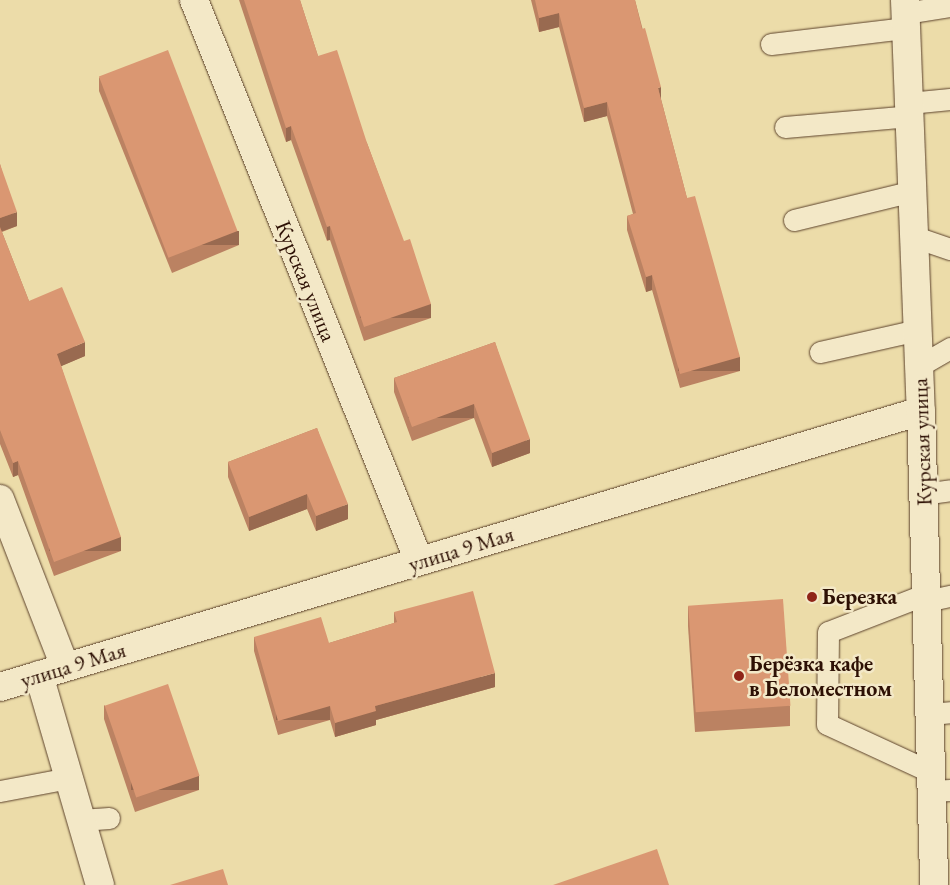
<!DOCTYPE html>
<html>
<head>
<meta charset="utf-8">
<style>
  body { margin:0 }
  #map { position:relative; width:950px; height:885px; overflow:hidden; background:#ecdca9; font-family:"EB Garamond",serif }
  div>[style] { position:absolute }
  .roads { filter:drop-shadow(0 0 1px #5d432d) drop-shadow(0 0 1px #5d432d) }
  .lane>* { height:21px; margin:-10.5px; padding:0 10.5px; transform-origin:10.5px; border-radius:10.5px; background:#f3e8c7 }
  .street>* { height:28px; margin:-14px; padding:0 14px; transform-origin:14px; border-radius:14px; background:#f3e8c7 }
  .secondary>* { height:28px; margin:-14px; padding:0 14px; transform-origin:14px; border-radius:14px; background:#f3e8c7 }
  .wall>* { inset:0; background:#bb8262 }
  .shaded-wall>* { inset:0; background:#996a50; transform-origin:0 0 }
  .building>* { inset:0; background:#da9772; transform-origin:0 0 }
  .dots>* { width:14px; height:14px; translate:-50% -50%; box-sizing:border-box; border:2px solid #f3e8c7; border-radius:50% }
  span { translate:-50% -50%; white-space:nowrap; text-align:center; line-height:1.15; -webkit-text-stroke:5px #f3e8c7; paint-order:stroke }
  .street-label { font-size:22px; color:#2d1004 }
  .poi-label { font-size:22px; color:#2d1004; font-weight:700 }
  .left { translate:0 -50%; text-align:left }
</style>
</head>
<body>
<div id="map">
  <div class="roads">
    <div class="lane">
      <div style="left:905px;top:13px;width:46px;rotate:-8.8deg"></div>
      <div style="left:771px;top:44px;width:136px;rotate:-6.8deg"></div>
      <div style="left:909px;top:103px;width:41px;rotate:-5.6deg"></div>
      <div style="left:785px;top:127px;width:125px;rotate:-5deg"></div>
      <div style="left:794px;top:220px;width:122px;rotate:-13.7deg"></div>
      <div style="left:915px;top:237px;width:37px;rotate:19deg"></div>
      <div style="left:820px;top:352px;width:100px;rotate:-12.7deg"></div>
      <div style="left:919px;top:366px;width:36px;rotate:-30deg"></div>
      <div style="left:923px;top:494px;width:27px;rotate:-8deg"></div>
      <div style="left:926px;top:594px;width:105px;rotate:158.8deg"></div>
      <div style="left:828px;top:632px;width:92px;rotate:90.6deg"></div>
      <div style="left:827px;top:724px;width:115px;rotate:24.8deg"></div>
      <div style="left:926px;top:601px;width:25px;rotate:-12deg"></div>
      <div style="left:929px;top:714px;width:21px;rotate:-5deg"></div>
      <div style="left:0;top:791px;width:70px;rotate:-10.7deg"></div>
      <div style="left:931px;top:791px;width:19px;rotate:-3deg"></div>
      <div style="left:81px;top:820px;width:28px;rotate:-4deg"></div>
    </div>
    <div class="street">
      <div style="left:194px;top:0;width:604px;rotate:68.15deg"></div>
      <div style="left:0;top:499px;width:180px;rotate:68.8deg"></div>
      <div style="left:39px;top:675px;width:219px;rotate:73.8deg"></div>
      <div style="left:0;top:687px;width:961px;rotate:-16.68deg"></div>
    </div>
    <div class="secondary">
      <div style="left:905px;top:0;width:411px;rotate:87.8deg"></div>
      <div style="left:921px;top:411px;width:474px;rotate:88.4deg"></div>
    </div>
  </div>
  <div class="wall">
    <div style="clip-path:polygon(239px 0,300px 0,318px 56px,367px 143px,431px 318px,364px 341px,330px 240px,327px 241px,291px 140px,286px 142px)"></div>
    <div style="clip-path:polygon(531px 0,635px 0,687px 198px,740px 371px,680px 388px,652px 290px,646px 292px,627px 230px,627px 216px,633px 214px,607px 116px,584px 122px,559px 27px,539px 32px)"></div>
    <div style="clip-path:polygon(99px 77px,239px 245px,172px 273px,99px 91px)"></div>
    <div style="clip-path:polygon(0 164px,17px 226px,2px 232px,29px 301px,85px 356px,61px 366px,121px 551px,54px 576px,18px 475px,13px 477px,0 444px)"></div>
    <div style="clip-path:polygon(495px 342px,530px 453px,492px 467px,474px 418px,412px 441px,394px 392px,394px 378px)"></div>
    <div style="clip-path:polygon(317px 428px,348px 519px,316px 531px,307px 509px,249px 531px,228px 477px,228px 462px)"></div>
    <div style="clip-path:polygon(688px 606px,790px 706px,790px 726px,695px 732px,688px 626px)"></div>
    <div style="clip-path:polygon(394px 612px,495px 687px,376px 720px,376px 725px,335px 737px,330px 720px,278px 735px,254px 651px,254px 637px,329px 643px,394px 623px)"></div>
    <div style="clip-path:polygon(104px 705px,199px 790px,135px 812px,104px 719px)"></div>
  </div>
  <div class="shaded-wall">
    <div style="clip-path:polygon(559px 13px,559px 27px,539px 32px,539px 18px)"></div>
    <div style="clip-path:polygon(661px 87px,661px 101px,658px 88px)"></div>
    <div style="clip-path:polygon(607px 102px,607px 116px,584px 122px,584px 108px)"></div>
    <div style="clip-path:polygon(291px 126px,291px 140px,286px 142px,286px 128px)"></div>
    <div style="clip-path:polygon(17px 212px,17px 226px,0 232px,0 218px)"></div>
    <div style="left:330px;top:226px;width:14px;height:3px;rotate:90deg"></div>
    <div style="left:239px;top:231px;width:14px;height:73px;rotate:90deg"></div>
    <div style="clip-path:polygon(652px 275px,652px 290px,646px 292px,646px 277px)"></div>
    <div style="left:431px;top:304px;width:14px;height:71px;rotate:90deg"></div>
    <div style="clip-path:polygon(85px 342px,85px 356px,57px 368px,57px 354px)"></div>
    <div style="left:740px;top:357px;width:14px;height:62px;rotate:90deg"></div>
    <div style="left:474px;top:404px;width:14px;height:66px;rotate:90deg"></div>
    <div style="clip-path:polygon(530px 439px,530px 453px,492px 467px,492px 453px)"></div>
    <div style="clip-path:polygon(18px 461px,18px 475px,13px 477px,13px 463px)"></div>
    <div style="clip-path:polygon(307px 494px,307px 509px,249px 531px,249px 517px)"></div>
    <div style="clip-path:polygon(348px 504px,348px 519px,316px 531px,316px 516px)"></div>
    <div style="left:121px;top:537px;width:14px;height:72px;rotate:90deg"></div>
    <div style="clip-path:polygon(495px 673px,495px 687px,376px 720px,376px 725px,335px 737px,335px 723px,375px 706px)"></div>
    <div style="left:330px;top:706px;width:14px;height:54px;rotate:90deg"></div>
    <div style="left:199px;top:776px;width:14px;height:68px;rotate:90deg"></div>
  </div>
  <div class="building">
    <div style="clip-path:polygon(244px 0,300px 0,318px 56px,337px 50px,367px 143px,404px 241px,410px 239px,431px 304px,364px 327px,330px 226px,327px 227px,291px 126px,286px 128px)"></div>
    <div style="clip-path:polygon(535px 0,635px 0,642px 29px,645px 28px,661px 87px,658px 88px,687px 198px,695px 196px,740px 357px,680px 374px,652px 275px,646px 277px,627px 216px,636px 213px,607px 102px,584px 108px,559px 13px,539px 18px)"></div>
    <div style="left:168px;top:50px;width:194px;height:74px;rotate:69deg"></div>
    <div style="clip-path:polygon(0 164px,17px 212px,0 218px)"></div>
    <div style="clip-path:polygon(0 227px,29px 301px,62px 287px,85px 342px,57px 354px,121px 537px,54px 562px,18px 461px,13px 463px,0 430px)"></div>
    <div style="clip-path:polygon(495px 342px,530px 439px,492px 453px,474px 404px,412px 427px,394px 378px)"></div>
    <div style="clip-path:polygon(317px 428px,348px 504px,316px 516px,307px 494px,249px 517px,228px 462px)"></div>
    <div style="clip-path:polygon(473px 591px,495px 673px,375px 706px,376px 711px,335px 723px,330px 706px,278px 721px,254px 637px,321px 617px,329px 643px,397px 622px,394px 612px)"></div>
    <div style="left:783px;top:599px;width:107px;height:95px;rotate:86deg"></div>
    <div style="left:168px;top:684px;width:97px;height:67px;rotate:71deg"></div>
    <div style="clip-path:polygon(657px 849px,669px 885px,553px 885px)"></div>
    <div style="clip-path:polygon(223px 869px,228px 885px,170px 885px)"></div>
  </div>
  <div class="dots">
    <div style="left:812px;top:597px;background:#8f2418"></div>
    <div style="left:739px;top:676px;background:#8f2418"></div>
  </div>
  <div class="street-label">
    <span style="left:306px;top:281px;rotate:68deg">Курская улица</span>
    <span style="left:922px;top:442px;rotate:-92deg">Курская улица</span>
    <span style="left:461px;top:549px;rotate:-17deg">улица 9 Мая</span>
    <span style="left:73px;top:665px;rotate:-17deg">улица 9 Мая</span>
  </div>
  <div class="poi-label">
    <span class="left" style="left:822px;top:597px">Березка</span>
    <span class="left" style="left:749px;top:676px">Берёзка кафе<br>в Беломестном</span>
  </div>
</div>
</body>
</html>
